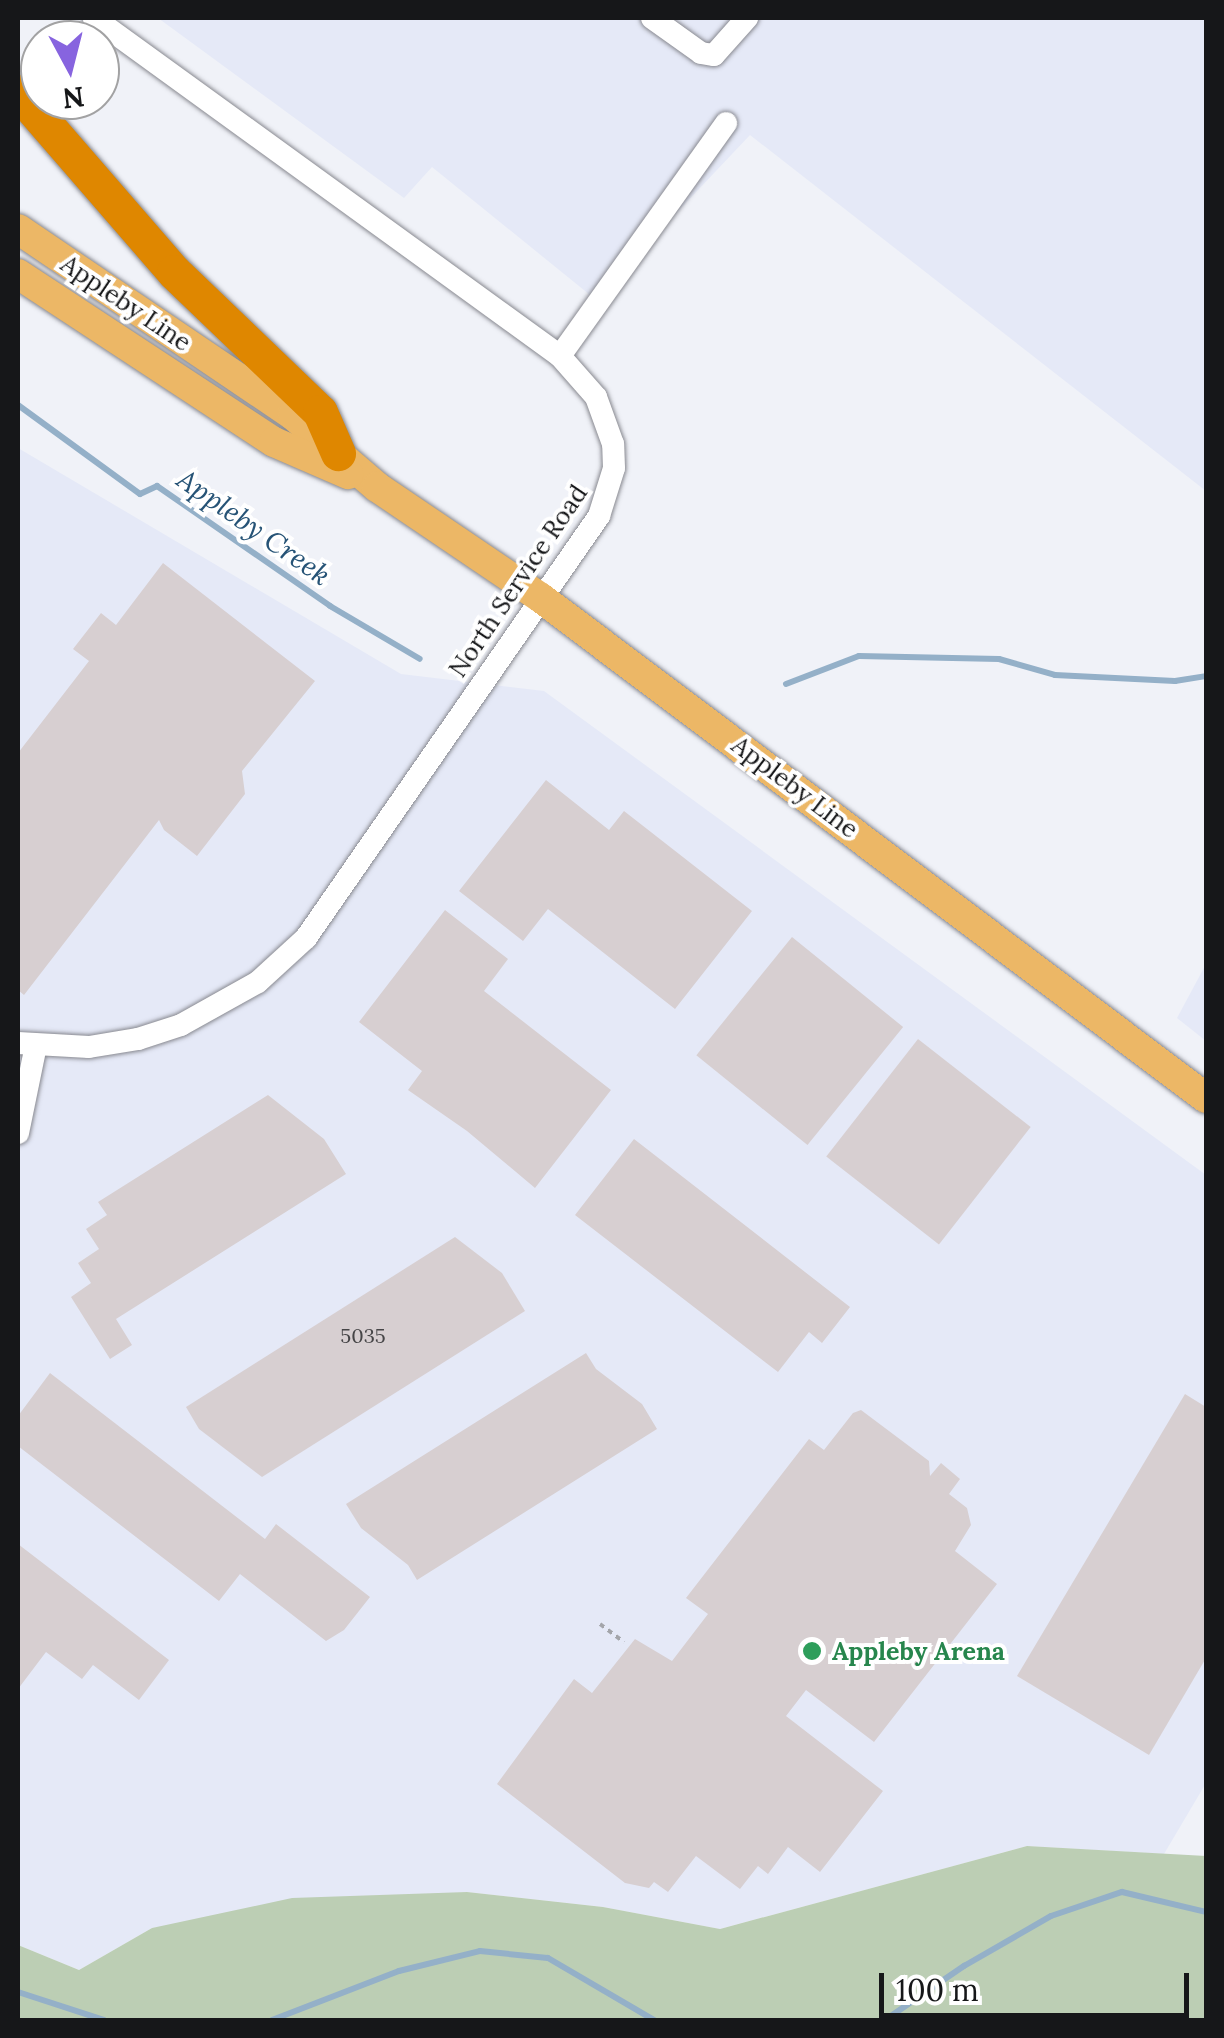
<!DOCTYPE html>
<html>
<head>
<meta charset="utf-8">
<style>
  body { margin:0 }
  #map { position:relative; width:1224px; height:2038px; overflow:hidden; background:#f0f2f8; font-family:Lora,serif }
  div>[style] { position:absolute }
  .built>* { inset:0; background:#e5e9f7 }
  .green>* { inset:0; background:#bcceb4 }
  .stream>* { height:6px; margin:-3px; padding:0 3px; transform-origin:3px; border-radius:3px; background:#94b0c8 }
  .building>* { inset:0; background:#d7cfd1; transform-origin:0 0 }
  .path>* { height:4px; margin-top:-2px; transform-origin:0; background:repeating-linear-gradient(90deg,#a3a5aa 0 5px,transparent 0 10px) }
  .roads { filter:drop-shadow(0 0 2px #888990) drop-shadow(0 0 2px #888990) }
  .minor>* { height:22px; margin:-11px; padding:0 11px; transform-origin:11px; border-radius:11px; background:#fff }
  .major>* { height:30px; margin:-15px; padding:0 15px; transform-origin:15px; border-radius:15px; background:#ecb766 }
  .highway>* { height:35px; margin:-17.5px; padding:0 17.5px; transform-origin:17.5px; border-radius:17.5px; background:#df8700 }
  .dots>* { width:28px; height:28px; translate:-50% -50%; box-sizing:border-box; border:5px solid #fff; border-radius:50% }
  span { translate:-50% -50%; white-space:nowrap; text-align:center; line-height:1.15; -webkit-text-stroke:8px #fff; paint-order:stroke }
  .number-label { font-size:20px; color:#464547 }
  .number-label span { -webkit-text-stroke-width:0 }
  .street-label { font-size:25px; color:#161719 }
  .leisure-label { font-size:25px; color:#27864d; font-weight:700 }
  .left { translate:0 -50%; text-align:left }
  .water-label { font-size:28px; color:#265376; font-style:italic }
  .frame { position:absolute; inset:0; border:20px solid #161719; pointer-events:none }
  .north { position:absolute; left:20px; top:20px; width:100px; height:100px; box-sizing:border-box; background:#fff; border:2px solid #a2a2a3; border-radius:50%; rotate:173deg; font-size:28px; font-weight:700; line-height:40px; text-align:center; color:#161719 }
  .north::after { content:''; display:block; margin:auto; width:35px; height:45px; background:#8764df; clip-path:polygon(50% 0,100% 100%,50% 72%,0 100%) }
  .scale { position:absolute; left:879px; top:1973px; width:310px; height:45px; box-sizing:border-box; border:5px solid #161719; border-top:0; padding-left:12px; font-size:30px; line-height:35px; white-space:nowrap; color:#161719; -webkit-text-stroke:8px #fff; paint-order:stroke }
</style>
</head>
<body>
<div id="map">
  <div class="built">
    <div style="clip-path:polygon(158px 18px,1206px 18px,1206px 491px,750px 135px,595px 299px,432px 167px,404px 198px)"></div>
    <div style="clip-path:polygon(18px 448px,401px 674px,544px 691px,1206px 1175px,1206px 1783px,1164px 1854px,1027px 1846px,720px 1929px,603px 1907px,467px 1892px,152px 1928px,79px 1970px,18px 1945px)"></div>
    <div style="clip-path:polygon(1206px 964px,1206px 1041px,1177px 1018px)"></div>
  </div>
  <div class="green">
    <div style="clip-path:polygon(1027px 1846px,1206px 1856px,1206px 2020px,18px 2020px,18px 1945px,79px 1970px,152px 1928px,292px 1898px,467px 1892px,603px 1907px,720px 1929px)"></div>
  </div>
  <div class="stream">
    <div style="left:18px;top:405px;width:151px;rotate:36.1deg"></div>
    <div style="left:140px;top:494px;width:19px;rotate:-25deg"></div>
    <div style="left:157px;top:486px;width:211px;rotate:34.7deg"></div>
    <div style="left:330px;top:606px;width:104px;rotate:30.5deg"></div>
    <div style="left:786px;top:684px;width:78px;rotate:-21deg"></div>
    <div style="left:859px;top:656px;width:140px;rotate:1.2deg"></div>
    <div style="left:999px;top:659px;width:58px;rotate:15.9deg"></div>
    <div style="left:1055px;top:675px;width:120px;rotate:2.9deg"></div>
    <div style="left:1175px;top:681px;width:31px;rotate:-9deg"></div>
    <div style="left:18px;top:1992px;width:90px;rotate:18deg"></div>
    <div style="left:272px;top:2020px;width:136px;rotate:-21.1deg"></div>
    <div style="left:399px;top:1971px;width:83px;rotate:-13.9deg"></div>
    <div style="left:480px;top:1951px;width:68px;rotate:5.9deg"></div>
    <div style="left:548px;top:1958px;width:123px;rotate:30.3deg"></div>
    <div style="left:885px;top:2020px;width:96px;rotate:-34.4deg"></div>
    <div style="left:964px;top:1966px;width:100px;rotate:-29.9deg"></div>
    <div style="left:1051px;top:1916px;width:75px;rotate:-18.7deg"></div>
    <div style="left:1122px;top:1892px;width:86px;rotate:13.4deg"></div>
  </div>
  <div class="building">
    <div style="clip-path:polygon(163px 563px,315px 681px,242px 771px,245px 794px,197px 856px,164px 830px,159px 820px,24px 995px,18px 990px,18px 753px,89px 661px,73px 649px,101px 613px,116px 625px)"></div>
    <div style="clip-path:polygon(546px 780px,609px 830px,624px 811px,752px 911px,675px 1009px,548px 909px,523px 941px,459px 891px)"></div>
    <div style="clip-path:polygon(445px 910px,508px 959px,484px 991px,611px 1090px,535px 1188px,467px 1131px,408px 1090px,422px 1071px,359px 1022px)"></div>
    <div style="left:792px;top:937px;width:143px;height:152px;rotate:39deg"></div>
    <div style="left:918px;top:1039px;width:143px;height:149px;rotate:38deg"></div>
    <div style="clip-path:polygon(268px 1095px,324px 1139px,346px 1174px,116px 1319px,132px 1345px,110px 1359px,71px 1297px,91px 1283px,78px 1263px,99px 1249px,86px 1229px,107px 1215px,98px 1202px)"></div>
    <div style="clip-path:polygon(634px 1139px,850px 1307px,822px 1343px,809px 1332px,778px 1372px,575px 1215px)"></div>
    <div style="clip-path:polygon(455px 1237px,502px 1273px,525px 1311px,262px 1477px,199px 1429px,186px 1407px)"></div>
    <div style="clip-path:polygon(586px 1353px,596px 1369px,642px 1404px,657px 1429px,417px 1580px,408px 1565px,361px 1528px,346px 1504px)"></div>
    <div style="clip-path:polygon(50px 1373px,265px 1539px,276px 1524px,370px 1597px,344px 1630px,326px 1641px,240px 1574px,219px 1601px,18px 1446px,18px 1416px)"></div>
    <div style="clip-path:polygon(1185px 1394px,1206px 1407px,1206px 1658px,1149px 1755px,1017px 1676px)"></div>
    <div style="clip-path:polygon(861px 1410px,929px 1461px,930px 1476px,941px 1463px,960px 1479px,949px 1494px,967px 1508px,971px 1525px,955px 1551px,997px 1584px,874px 1742px,806px 1690px,786px 1716px,883px 1791px,820px 1872px,788px 1847px,768px 1874px,758px 1866px,740px 1889px,696px 1856px,668px 1892px,654px 1882px,649px 1888px,625px 1883px,497px 1784px,574px 1679px,592px 1693px,635px 1639px,672px 1661px,708px 1614px,686px 1598px,809px 1439px,824px 1450px,853px 1413px)"></div>
    <div style="clip-path:polygon(18px 1544px,169px 1660px,139px 1700px,93px 1665px,82px 1679px,46px 1652px,18px 1689px)"></div>
  </div>
  <div class="path">
    <div style="left:600px;top:1624px;width:30px;rotate:37deg"></div>
  </div>
  <div class="roads">
    <div class="minor">
      <div style="left:652px;top:18px;width:60px;rotate:35.5deg"></div>
      <div style="left:701px;top:53px;width:13px;rotate:9deg"></div>
      <div style="left:714px;top:55px;width:50px;rotate:-48.3deg"></div>
      <div style="left:560px;top:356px;width:286px;rotate:-54.5deg"></div>
      <div style="left:18px;top:1043px;width:71px;rotate:3.2deg"></div>
      <div style="left:89px;top:1047px;width:50px;rotate:-9.3deg"></div>
      <div style="left:138px;top:1039px;width:45px;rotate:-18deg"></div>
      <div style="left:181px;top:1025px;width:88px;rotate:-29.2deg"></div>
      <div style="left:258px;top:982px;width:65px;rotate:-42.5deg"></div>
      <div style="left:306px;top:938px;width:514px;rotate:-55.23deg"></div>
      <div style="left:599px;top:516px;width:50px;rotate:-72.6deg"></div>
      <div style="left:614px;top:468px;width:24px;rotate:-92deg"></div>
      <div style="left:613px;top:444px;width:50px;rotate:-109.9deg"></div>
      <div style="left:596px;top:397px;width:55px;rotate:-131.3deg"></div>
      <div style="left:560px;top:356px;width:576px;rotate:-144.05deg"></div>
      <div style="left:18px;top:1133px;width:90px;rotate:-78.4deg"></div>
    </div>
    <div class="major">
      <div style="left:18px;top:229px;width:332px;rotate:34.1deg"></div>
      <div style="left:293px;top:415px;width:111px;rotate:40.6deg"></div>
      <div style="left:377px;top:487px;width:198px;rotate:34.1deg"></div>
      <div style="left:541px;top:598px;width:832px;rotate:36.94deg"></div>
      <div style="left:18px;top:274px;width:306px;rotate:33.3deg"></div>
      <div style="left:274px;top:442px;width:81px;rotate:23.4deg"></div>
    </div>
    <div class="highway">
      <div style="left:18px;top:92px;width:238px;rotate:49.1deg"></div>
      <div style="left:174px;top:272px;width:202px;rotate:43.8deg"></div>
      <div style="left:320px;top:412px;width:45px;rotate:66.3deg"></div>
    </div>
  </div>
  <div class="dots">
    <div style="left:812px;top:1651px;background:#2e9e5b"></div>
  </div>
  <div class="number-label">
    <span style="left:363px;top:1335px">5035</span>
  </div>
  <div class="street-label">
    <span style="left:126px;top:303px;rotate:34deg">Appleby Line</span>
    <span style="left:518px;top:581px;rotate:-56deg">North Service Road</span>
    <span style="left:795px;top:787px;rotate:37deg">Appleby Line</span>
  </div>
  <div class="leisure-label">
    <span class="left" style="left:832px;top:1651px">Appleby Arena</span>
  </div>
  <div class="water-label">
    <span style="left:254px;top:527px;rotate:35deg">Appleby Creek</span>
  </div>
  <div class="frame"></div>
  <div class="north">N</div>
  <div class="scale">100 m</div>
</div>
</body>
</html>
